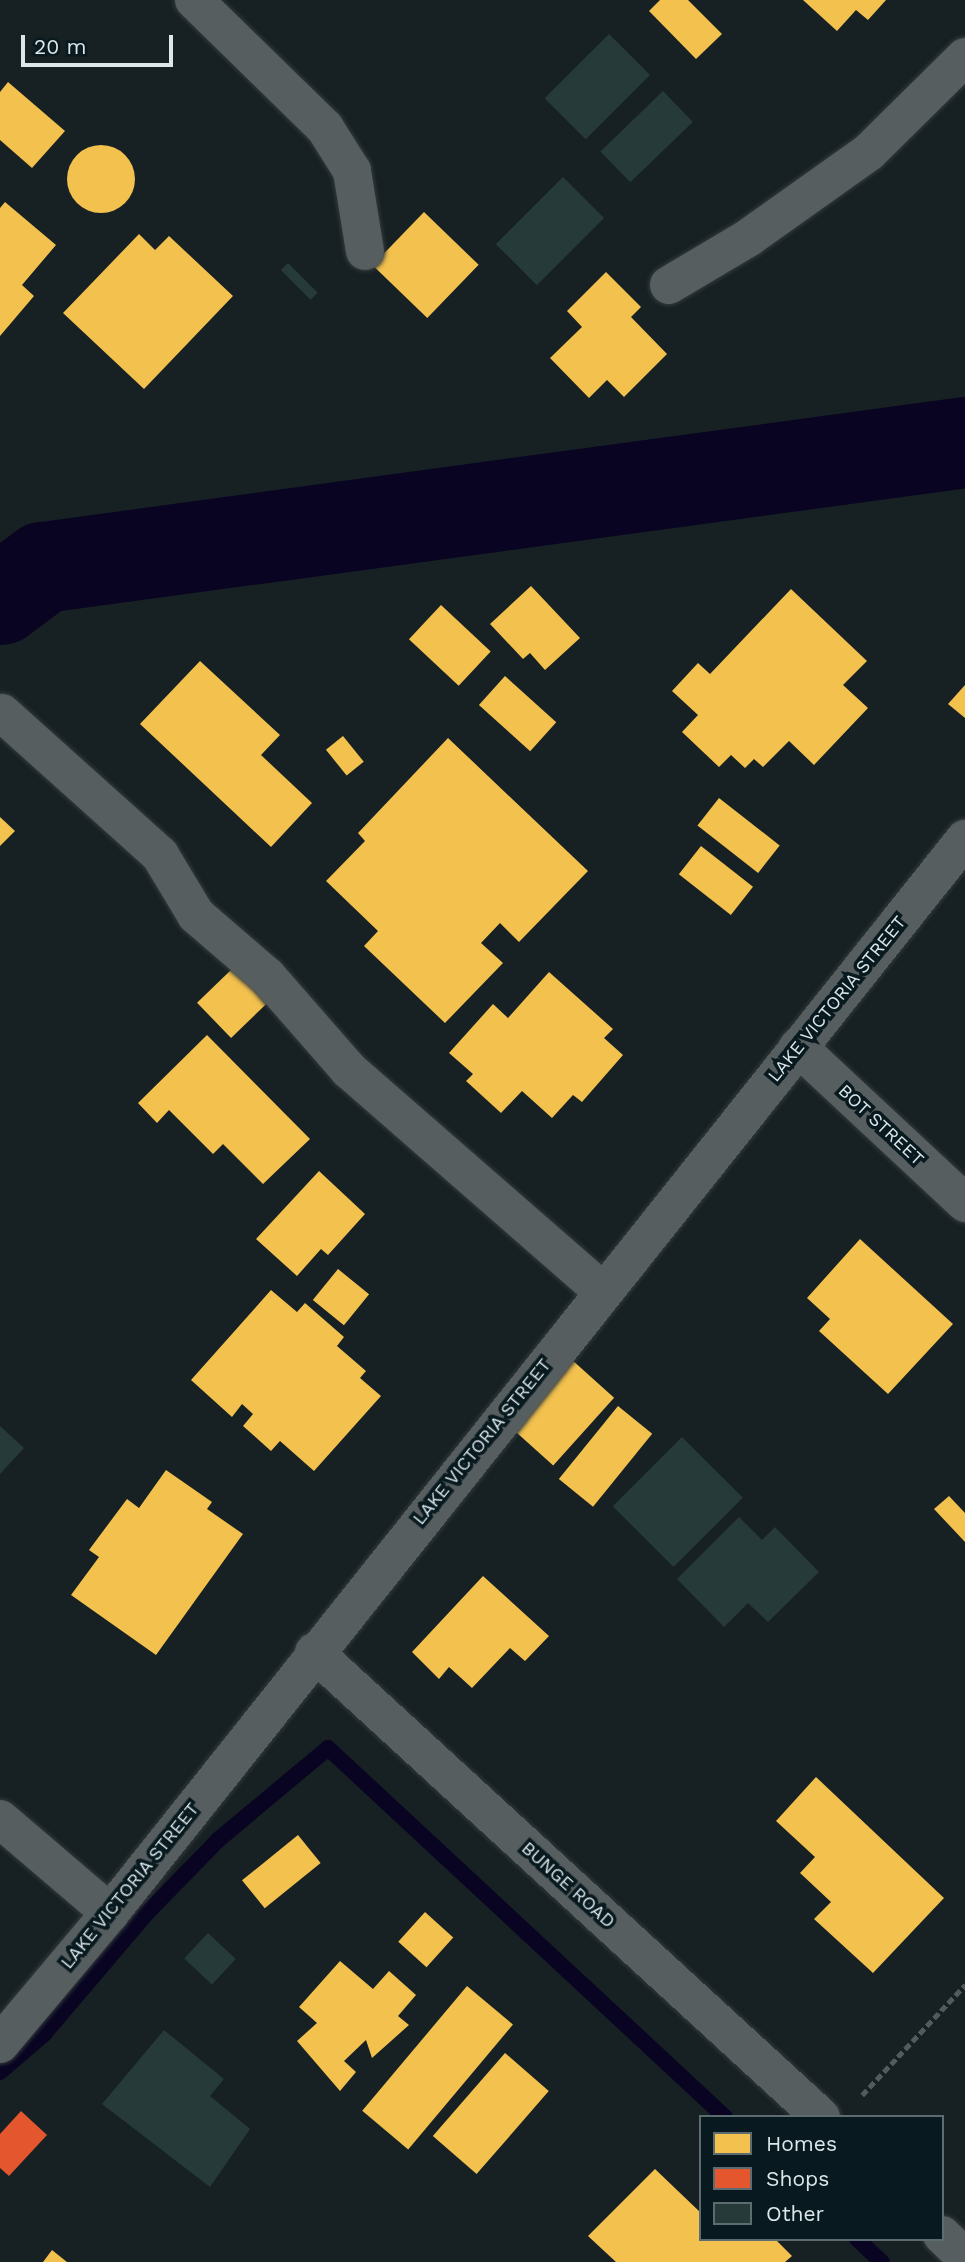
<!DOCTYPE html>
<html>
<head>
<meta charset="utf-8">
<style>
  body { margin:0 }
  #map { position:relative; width:965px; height:2262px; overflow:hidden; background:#172023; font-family:"Work Sans",sans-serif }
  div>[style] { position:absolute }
  .homes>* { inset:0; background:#f2c14e; transform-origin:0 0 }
  .round { border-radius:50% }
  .shops>* { inset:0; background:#e4572e }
  .stream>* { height:16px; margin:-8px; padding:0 8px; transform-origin:8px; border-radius:8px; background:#080422 }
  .river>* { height:91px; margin:-45.5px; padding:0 45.5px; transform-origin:45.5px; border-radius:45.5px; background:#080422 }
  .building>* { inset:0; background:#263a3a; transform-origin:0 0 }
  .path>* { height:4.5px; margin-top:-2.25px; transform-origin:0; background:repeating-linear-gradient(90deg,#535a5c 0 7px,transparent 0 10.5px) }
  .roads { filter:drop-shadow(0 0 2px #333a3c) drop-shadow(0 0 2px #333a3c) }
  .minor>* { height:38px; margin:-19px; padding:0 19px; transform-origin:19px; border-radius:19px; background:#575e60 }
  span { translate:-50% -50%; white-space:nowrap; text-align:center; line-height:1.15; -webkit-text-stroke:7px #081a1f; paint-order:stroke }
  .street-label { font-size:18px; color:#dbe7ea }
  .legend { position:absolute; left:699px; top:2115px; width:245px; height:126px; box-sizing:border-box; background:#081a1f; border:2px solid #5c6c70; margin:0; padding:9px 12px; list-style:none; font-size:21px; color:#dbe7ea }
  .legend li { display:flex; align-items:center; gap:14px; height:35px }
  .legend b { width:35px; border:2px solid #5c6c70 }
  .scale { position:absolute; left:21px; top:35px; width:152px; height:32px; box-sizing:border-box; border:4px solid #dbe7ea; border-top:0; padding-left:9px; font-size:21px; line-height:24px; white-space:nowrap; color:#dbe7ea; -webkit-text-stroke:5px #081a1f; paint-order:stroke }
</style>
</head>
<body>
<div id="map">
  <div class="homes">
    <div style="clip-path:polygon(660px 0,688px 0,722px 34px,696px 59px,649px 11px)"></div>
    <div style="clip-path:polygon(803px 0,886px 0,868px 20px,856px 10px,837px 31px)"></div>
    <div style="clip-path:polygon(8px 82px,65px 131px,32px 168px,0 140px,0 92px)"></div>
    <div class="round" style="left:67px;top:145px;width:68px;height:68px"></div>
    <div style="clip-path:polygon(5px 202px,56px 245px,22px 285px,34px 296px,0 336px,0 208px)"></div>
    <div style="left:424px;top:212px;width:76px;height:74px;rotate:44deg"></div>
    <div style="clip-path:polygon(139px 234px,155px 250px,169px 236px,233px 296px,144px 389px,63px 313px)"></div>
    <div style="clip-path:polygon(606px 272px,641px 307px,631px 317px,667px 354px,624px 397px,607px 380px,589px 398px,550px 358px,582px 327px,567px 311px)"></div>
    <div style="clip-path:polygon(531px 586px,580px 638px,545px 670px,530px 653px,523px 659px,490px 624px)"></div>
    <div style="clip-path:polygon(791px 589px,867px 661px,843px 685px,868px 708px,814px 765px,789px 741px,763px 767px,754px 759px,745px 768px,731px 755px,719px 767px,682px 732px,698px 715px,672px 691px,698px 663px,710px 674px)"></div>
    <div style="left:441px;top:605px;width:68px;height:47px;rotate:43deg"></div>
    <div style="clip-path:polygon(200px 661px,280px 735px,261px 755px,312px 803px,271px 847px,140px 724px)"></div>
    <div style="left:505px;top:676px;width:69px;height:39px;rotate:42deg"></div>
    <div style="clip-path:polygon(965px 685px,965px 718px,948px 704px)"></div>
    <div style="left:343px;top:736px;width:33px;height:22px;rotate:51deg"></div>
    <div style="clip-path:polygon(448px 738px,588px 871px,519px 942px,500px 923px,481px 943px,503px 963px,445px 1023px,364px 946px,378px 931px,326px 881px,365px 841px,358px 833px)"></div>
    <div style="left:719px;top:798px;width:77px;height:35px;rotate:38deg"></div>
    <div style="clip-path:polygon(0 817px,15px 831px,0 846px)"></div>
    <div style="left:701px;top:846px;width:66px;height:36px;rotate:38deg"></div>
    <div style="left:233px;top:968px;width:49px;height:50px;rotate:46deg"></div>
    <div style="clip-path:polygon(549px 972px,613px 1029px,604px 1038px,623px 1055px,582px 1102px,573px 1095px,552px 1118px,522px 1091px,501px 1113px,466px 1081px,473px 1074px,449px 1053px,493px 1004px,508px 1018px)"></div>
    <div style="clip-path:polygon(207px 1035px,310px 1139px,263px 1184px,223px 1144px,213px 1154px,169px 1110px,157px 1123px,138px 1103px)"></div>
    <div style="clip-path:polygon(319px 1171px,365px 1214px,328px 1255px,321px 1249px,297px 1276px,256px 1239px)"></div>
    <div style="clip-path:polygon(860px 1239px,953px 1324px,888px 1394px,819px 1331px,830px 1319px,807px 1298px)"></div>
    <div style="left:338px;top:1269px;width:40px;height:40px;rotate:39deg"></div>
    <div style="clip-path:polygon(271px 1290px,297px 1312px,305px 1303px,344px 1337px,337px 1346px,366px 1371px,360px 1378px,381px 1396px,314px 1471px,280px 1441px,271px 1451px,243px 1426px,253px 1414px,242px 1404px,232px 1417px,191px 1380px)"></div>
    <div style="left:571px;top:1359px;width:58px;height:91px;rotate:42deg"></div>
    <div style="left:618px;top:1406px;width:44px;height:94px;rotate:39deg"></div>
    <div style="clip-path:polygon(166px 1470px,212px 1502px,207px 1509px,243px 1534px,156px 1655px,71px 1595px,99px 1557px,89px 1550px,127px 1499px,139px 1508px)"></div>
    <div style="clip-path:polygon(949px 1496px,965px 1513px,965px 1542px,934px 1509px)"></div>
    <div style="clip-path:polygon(483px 1576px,549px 1636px,525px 1661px,510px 1648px,472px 1688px,449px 1667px,439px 1679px,412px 1652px)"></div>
    <div style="clip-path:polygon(816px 1777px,944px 1898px,873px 1973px,814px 1919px,831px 1902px,800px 1873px,815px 1857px,776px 1821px)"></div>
    <div style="left:298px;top:1835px;width:36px;height:72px;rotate:51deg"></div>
    <div style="left:425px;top:1912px;width:38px;height:40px;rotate:42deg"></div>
    <div style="clip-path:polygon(340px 1961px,373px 1989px,389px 1971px,416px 1995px,398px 2016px,409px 2025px,372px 2058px,366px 2040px,344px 2061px,356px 2072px,340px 2091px,297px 2041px,317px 2023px,299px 2007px)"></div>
    <div style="left:467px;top:1986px;width:60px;height:163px;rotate:40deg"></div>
    <div style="left:505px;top:2053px;width:58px;height:110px;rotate:41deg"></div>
    <div style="clip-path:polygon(655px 2169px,701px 2213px,701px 2239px,775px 2239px,792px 2256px,785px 2262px,616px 2262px,588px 2236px)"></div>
    <div style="clip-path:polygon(52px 2250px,67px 2262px,43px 2262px)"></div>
  </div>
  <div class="shops">
    <div style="clip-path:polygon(21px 2111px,47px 2135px,9px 2176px,0 2168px,0 2134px)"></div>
  </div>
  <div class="stream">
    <div style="left:0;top:2072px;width:58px;rotate:-40.8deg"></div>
    <div style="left:44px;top:2034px;width:160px;rotate:-49.6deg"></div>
    <div style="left:148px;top:1912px;width:100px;rotate:-45.8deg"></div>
    <div style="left:218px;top:1840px;width:143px;rotate:-39.9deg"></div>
    <div style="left:328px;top:1748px;width:542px;rotate:42.91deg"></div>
    <div style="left:857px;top:2239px;width:34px;rotate:43deg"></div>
  </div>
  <div class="river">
    <div style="left:0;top:599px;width:54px;rotate:-36.7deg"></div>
    <div style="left:43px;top:567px;width:930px;rotate:-7.72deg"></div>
  </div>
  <div class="building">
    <div style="left:609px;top:34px;width:58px;height:91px;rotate:45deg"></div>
    <div style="left:663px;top:91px;width:43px;height:87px;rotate:46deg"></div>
    <div style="left:563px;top:177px;width:58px;height:95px;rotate:45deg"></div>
    <div style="left:288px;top:263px;width:42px;height:10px;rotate:45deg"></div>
    <div style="clip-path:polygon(0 1426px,24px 1448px,0 1474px)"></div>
    <div style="left:682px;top:1437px;width:86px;height:98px;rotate:45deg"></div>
    <div style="clip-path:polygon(739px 1517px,762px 1540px,775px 1527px,819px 1572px,768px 1622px,748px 1603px,724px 1627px,677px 1579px)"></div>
    <div style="left:208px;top:1933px;width:38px;height:35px;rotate:43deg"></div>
    <div style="clip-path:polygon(164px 2030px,224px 2079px,210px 2096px,250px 2129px,210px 2187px,102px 2104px)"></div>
  </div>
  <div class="path">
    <div style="left:862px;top:2095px;width:151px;rotate:-46.9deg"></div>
  </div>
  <div class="roads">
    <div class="minor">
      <div style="left:194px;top:0;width:183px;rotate:44.3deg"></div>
      <div style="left:325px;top:128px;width:51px;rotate:57.9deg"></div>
      <div style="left:352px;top:171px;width:81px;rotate:80.8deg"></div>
      <div style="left:669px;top:285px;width:92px;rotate:-30.7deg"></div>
      <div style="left:748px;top:238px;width:148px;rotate:-35.4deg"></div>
      <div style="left:869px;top:152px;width:135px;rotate:-44.7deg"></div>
      <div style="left:2px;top:713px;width:212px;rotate:41.9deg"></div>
      <div style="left:160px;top:855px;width:70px;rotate:59deg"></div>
      <div style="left:196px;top:915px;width:94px;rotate:40.7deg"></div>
      <div style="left:267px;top:976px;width:125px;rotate:48.9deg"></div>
      <div style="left:349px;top:1070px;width:336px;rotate:41.1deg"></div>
      <div style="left:798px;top:1047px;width:229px;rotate:43deg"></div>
      <div style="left:314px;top:1652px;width:688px;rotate:42.53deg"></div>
      <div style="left:0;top:1819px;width:145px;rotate:40.5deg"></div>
      <div style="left:0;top:2044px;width:171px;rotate:-50deg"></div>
      <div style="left:110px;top:1913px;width:1373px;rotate:-51.48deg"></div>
      <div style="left:942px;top:2235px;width:32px;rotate:44deg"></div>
    </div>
  </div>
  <div class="street-label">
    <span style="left:837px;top:999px;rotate:-51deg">LAKE VICTORIA STREET</span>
    <span style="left:881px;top:1125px;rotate:43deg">BOT STREET</span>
    <span style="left:482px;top:1442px;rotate:-51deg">LAKE VICTORIA STREET</span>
    <span style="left:568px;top:1885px;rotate:42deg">BUNGE ROAD</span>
    <span style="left:130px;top:1886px;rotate:-51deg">LAKE VICTORIA STREET</span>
  </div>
  <ul class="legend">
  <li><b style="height:19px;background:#f2c14e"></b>Homes</li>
  <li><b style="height:19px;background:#e4572e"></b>Shops</li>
  <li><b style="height:19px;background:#263a3a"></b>Other</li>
  </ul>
  <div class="scale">20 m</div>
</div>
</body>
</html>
